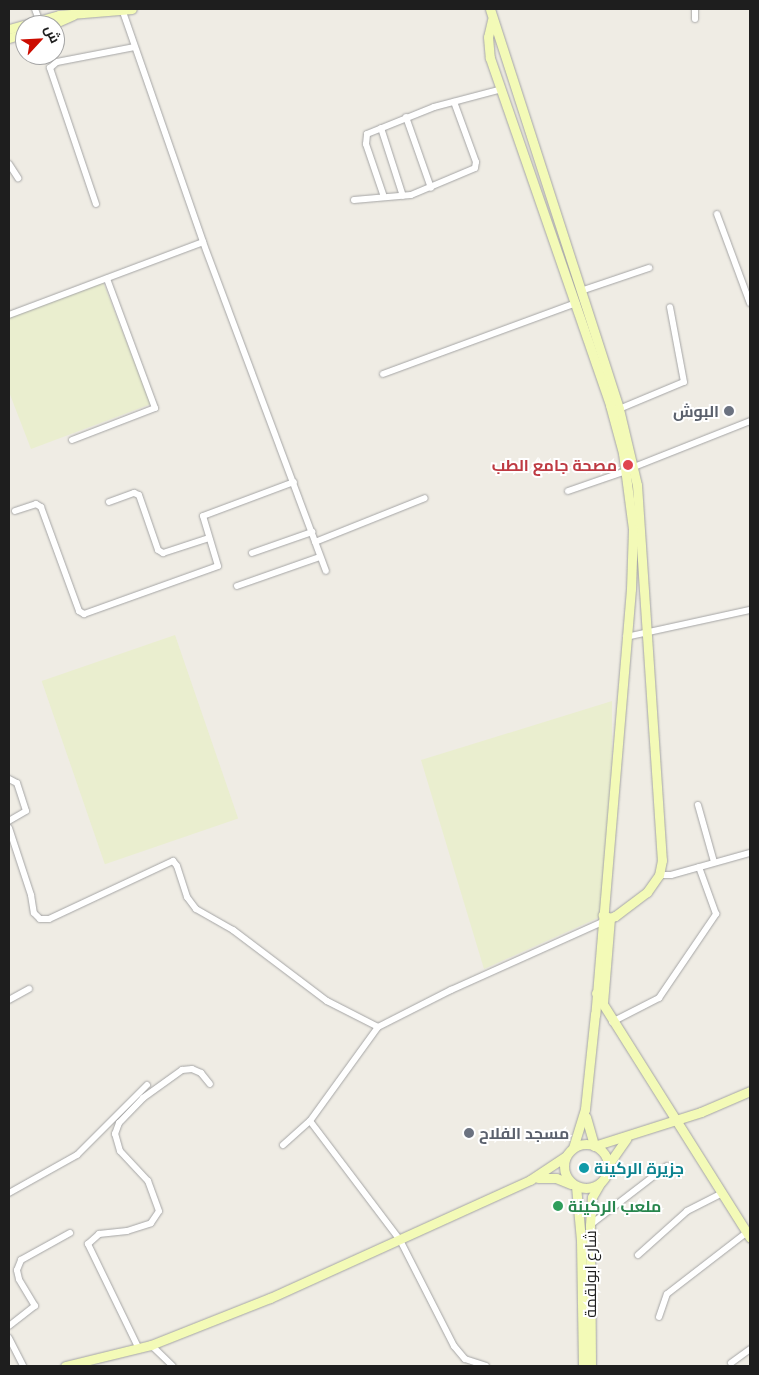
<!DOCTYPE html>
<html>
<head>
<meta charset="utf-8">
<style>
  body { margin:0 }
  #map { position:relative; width:759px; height:1375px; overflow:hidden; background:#efece4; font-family:Lato,Cairo,sans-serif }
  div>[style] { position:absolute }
  .farmland>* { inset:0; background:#eaeecf; transform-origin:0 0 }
  .roads { filter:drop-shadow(0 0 1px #a5a5a5) drop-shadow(0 0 1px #a5a5a5) }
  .street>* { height:6px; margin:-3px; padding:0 3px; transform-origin:3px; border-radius:3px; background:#fff }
  .secondary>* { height:9px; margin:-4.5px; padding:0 4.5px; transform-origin:4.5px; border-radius:4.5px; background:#f3fab7 }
  .secondary>.ring { margin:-4.5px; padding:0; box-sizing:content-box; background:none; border:9px solid #f3fab7; border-radius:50% }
  .dots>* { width:14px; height:14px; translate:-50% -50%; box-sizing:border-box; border:2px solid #fff; border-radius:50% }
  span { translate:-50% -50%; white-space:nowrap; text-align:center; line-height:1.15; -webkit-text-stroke:4px #fff; paint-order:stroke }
  .worship-label { font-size:16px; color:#5b616d; font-weight:700 }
  .right { translate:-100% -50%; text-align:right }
  .left { translate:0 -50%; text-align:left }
  .health-label { font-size:16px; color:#be3a42; font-weight:700 }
  .culture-label { font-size:16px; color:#0d838f; font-weight:700 }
  .leisure-label { font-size:16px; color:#27864d; font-weight:700 }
  .street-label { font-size:16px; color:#1e1e1e }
  .frame { position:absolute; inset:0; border:10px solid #1e1e1e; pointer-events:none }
  .north { position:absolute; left:15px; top:15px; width:50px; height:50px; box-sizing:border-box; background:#fff; border:1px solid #a5a5a5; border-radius:50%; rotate:65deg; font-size:14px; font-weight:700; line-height:20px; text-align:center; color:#1e1e1e }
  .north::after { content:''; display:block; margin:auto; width:18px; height:22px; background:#cc0c00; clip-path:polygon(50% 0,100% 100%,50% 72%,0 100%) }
</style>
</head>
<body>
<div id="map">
  <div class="farmland">
    <div style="clip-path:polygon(103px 282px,151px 404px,31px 449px,9px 392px,9px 317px)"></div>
    <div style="left:175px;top:635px;width:194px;height:141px;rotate:71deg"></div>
    <div style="clip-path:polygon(612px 701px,612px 762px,600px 917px,484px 969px,421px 760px)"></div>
  </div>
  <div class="roads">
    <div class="street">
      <div style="left:35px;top:9px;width:12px;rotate:70deg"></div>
      <div style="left:122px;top:9px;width:247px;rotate:70.8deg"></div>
      <div style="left:203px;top:242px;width:351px;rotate:69.5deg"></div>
      <div style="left:695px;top:9px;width:10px;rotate:90deg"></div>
      <div style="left:406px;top:117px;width:75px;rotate:70.6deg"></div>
      <div style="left:381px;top:128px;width:71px;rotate:72.1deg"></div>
      <div style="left:9px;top:164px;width:17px;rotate:57deg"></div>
      <div style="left:384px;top:197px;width:56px;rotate:-108.8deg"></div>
      <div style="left:366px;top:144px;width:10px;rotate:-84deg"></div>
      <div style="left:367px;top:134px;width:72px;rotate:-21.9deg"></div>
      <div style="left:434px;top:107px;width:70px;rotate:-14.8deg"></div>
      <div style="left:354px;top:200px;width:57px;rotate:-5deg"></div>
      <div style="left:411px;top:195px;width:69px;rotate:-22.9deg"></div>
      <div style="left:475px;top:168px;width:6px;rotate:-81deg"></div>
      <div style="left:476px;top:162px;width:64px;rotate:-110.1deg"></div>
      <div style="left:96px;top:204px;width:144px;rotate:-108.7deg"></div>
      <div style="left:50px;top:68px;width:9px;rotate:-41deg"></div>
      <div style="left:57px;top:62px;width:79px;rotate:-10.9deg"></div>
      <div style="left:717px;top:214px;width:95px;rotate:69.7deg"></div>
      <div style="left:581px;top:291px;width:72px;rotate:-18.7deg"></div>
      <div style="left:9px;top:315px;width:207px;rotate:-20.6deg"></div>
      <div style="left:383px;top:374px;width:206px;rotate:-20.2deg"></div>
      <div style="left:619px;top:409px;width:70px;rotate:-22.6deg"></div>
      <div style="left:684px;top:382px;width:76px;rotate:-100.6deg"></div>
      <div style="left:72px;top:440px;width:89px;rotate:-21.1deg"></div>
      <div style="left:155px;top:408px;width:138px;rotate:-110.4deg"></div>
      <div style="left:634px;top:467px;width:125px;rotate:-21.6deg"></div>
      <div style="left:568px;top:491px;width:61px;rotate:-19deg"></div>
      <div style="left:109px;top:502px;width:27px;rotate:-20deg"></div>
      <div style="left:134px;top:493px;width:5px;rotate:22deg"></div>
      <div style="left:139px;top:495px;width:58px;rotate:70.9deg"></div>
      <div style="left:158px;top:550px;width:6px;rotate:31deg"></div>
      <div style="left:163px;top:553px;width:48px;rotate:-18.1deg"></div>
      <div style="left:15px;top:511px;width:22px;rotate:-18deg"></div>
      <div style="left:36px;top:504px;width:6px;rotate:31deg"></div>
      <div style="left:41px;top:507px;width:111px;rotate:69.9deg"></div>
      <div style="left:79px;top:611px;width:6px;rotate:31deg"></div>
      <div style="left:84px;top:614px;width:142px;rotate:-19.7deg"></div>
      <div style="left:218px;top:566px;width:52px;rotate:-106.7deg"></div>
      <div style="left:203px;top:516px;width:97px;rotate:-20.5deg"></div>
      <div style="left:315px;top:542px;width:118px;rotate:-21.8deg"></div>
      <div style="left:252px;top:553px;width:64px;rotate:-19.3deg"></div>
      <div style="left:237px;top:586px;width:88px;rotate:-19.3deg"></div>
      <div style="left:626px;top:637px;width:127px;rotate:-12.3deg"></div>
      <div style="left:9px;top:779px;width:9px;rotate:27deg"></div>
      <div style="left:17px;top:783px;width:29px;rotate:72deg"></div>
      <div style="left:26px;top:811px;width:20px;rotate:150deg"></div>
      <div style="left:698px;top:805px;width:59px;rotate:74.3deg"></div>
      <div style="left:9px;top:828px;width:71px;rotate:71.8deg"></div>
      <div style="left:31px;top:895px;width:18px;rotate:81deg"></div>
      <div style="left:34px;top:913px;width:8px;rotate:45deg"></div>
      <div style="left:40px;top:919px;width:9px"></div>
      <div style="left:49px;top:919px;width:137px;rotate:-25.1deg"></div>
      <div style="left:173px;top:861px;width:6px;rotate:51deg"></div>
      <div style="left:177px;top:866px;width:33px;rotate:72deg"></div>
      <div style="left:187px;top:897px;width:15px;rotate:53deg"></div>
      <div style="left:196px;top:909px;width:43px;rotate:29.6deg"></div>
      <div style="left:233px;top:930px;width:118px;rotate:37.1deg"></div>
      <div style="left:327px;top:1001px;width:57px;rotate:27deg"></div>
      <div style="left:659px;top:875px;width:12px"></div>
      <div style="left:671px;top:875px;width:82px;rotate:-15.6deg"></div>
      <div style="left:9px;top:1000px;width:23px;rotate:-29deg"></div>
      <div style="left:612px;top:1022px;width:53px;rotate:-27.1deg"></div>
      <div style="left:659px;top:998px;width:102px;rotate:-55.8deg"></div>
      <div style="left:716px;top:914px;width:50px;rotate:-109.9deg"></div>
      <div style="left:310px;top:1121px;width:149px;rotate:52.9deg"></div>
      <div style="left:400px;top:1240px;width:119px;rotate:63deg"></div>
      <div style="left:454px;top:1346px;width:17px;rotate:50deg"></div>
      <div style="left:465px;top:1359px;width:22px;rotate:18deg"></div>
      <div style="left:283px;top:1145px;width:36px;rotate:-42deg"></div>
      <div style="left:310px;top:1121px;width:116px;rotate:-54.1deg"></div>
      <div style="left:378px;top:1027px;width:82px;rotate:-26.9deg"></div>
      <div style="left:451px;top:990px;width:166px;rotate:-24.2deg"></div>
      <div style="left:9px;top:1193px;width:78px;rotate:-29.2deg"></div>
      <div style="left:77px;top:1155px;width:99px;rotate:-45deg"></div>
      <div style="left:590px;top:1225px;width:97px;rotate:-37.5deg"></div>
      <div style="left:638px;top:1255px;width:66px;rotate:-41.9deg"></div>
      <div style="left:687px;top:1211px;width:37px;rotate:-27deg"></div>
      <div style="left:659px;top:1317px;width:24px;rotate:-71deg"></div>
      <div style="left:667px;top:1294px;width:100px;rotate:-37.7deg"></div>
      <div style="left:9px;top:1326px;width:33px;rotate:-38deg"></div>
      <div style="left:35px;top:1306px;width:31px;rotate:-121deg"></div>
      <div style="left:19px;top:1279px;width:9px;rotate:-103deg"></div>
      <div style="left:17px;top:1270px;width:11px;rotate:-68deg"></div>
      <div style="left:21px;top:1260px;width:56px;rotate:-28.9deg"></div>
      <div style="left:9px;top:1338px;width:31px;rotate:63deg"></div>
      <div style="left:151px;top:1345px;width:30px;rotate:44deg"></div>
      <div style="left:139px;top:1349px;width:117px;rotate:-115.9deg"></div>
      <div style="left:88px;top:1244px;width:15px;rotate:-42deg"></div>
      <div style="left:99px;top:1234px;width:28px;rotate:-6deg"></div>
      <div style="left:127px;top:1231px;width:25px;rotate:-18deg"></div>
      <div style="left:151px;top:1223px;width:14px;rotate:-56deg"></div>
      <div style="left:159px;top:1211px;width:32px;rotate:-110deg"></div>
      <div style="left:148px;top:1181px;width:41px;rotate:-133deg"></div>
      <div style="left:120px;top:1151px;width:18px;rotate:-106deg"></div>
      <div style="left:115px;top:1134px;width:12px;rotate:-70deg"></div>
      <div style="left:119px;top:1123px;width:35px;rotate:-46deg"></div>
      <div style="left:143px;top:1098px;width:48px;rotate:-35.7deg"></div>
      <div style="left:182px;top:1070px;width:10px;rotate:-6deg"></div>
      <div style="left:192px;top:1069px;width:10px;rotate:24deg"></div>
      <div style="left:201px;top:1073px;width:14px;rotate:51deg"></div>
      <div style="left:731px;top:1363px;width:24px;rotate:-36deg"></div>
    </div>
    <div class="secondary">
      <div style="left:490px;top:9px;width:420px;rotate:72.1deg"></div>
      <div style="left:619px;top:409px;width:78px;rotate:76.7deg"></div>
      <div style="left:637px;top:485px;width:376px;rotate:86.2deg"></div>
      <div style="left:662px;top:860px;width:15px;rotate:101deg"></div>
      <div style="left:659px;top:875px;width:21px;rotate:125deg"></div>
      <div style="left:647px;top:892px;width:40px;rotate:143deg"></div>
      <div style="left:615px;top:916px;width:5px;rotate:158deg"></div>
      <div style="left:610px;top:918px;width:8px;rotate:-157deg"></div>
      <div style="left:492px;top:20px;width:17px;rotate:103deg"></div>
      <div style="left:488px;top:37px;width:21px;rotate:85deg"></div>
      <div style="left:490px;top:58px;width:367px;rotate:70.9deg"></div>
      <div style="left:610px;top:405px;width:50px;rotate:74.8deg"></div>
      <div style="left:623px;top:453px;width:77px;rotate:82.5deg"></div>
      <div style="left:633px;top:529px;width:60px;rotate:91.9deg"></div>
      <div style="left:631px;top:589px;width:427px;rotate:94.8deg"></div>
      <div style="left:595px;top:1014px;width:96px;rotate:96deg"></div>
      <div style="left:585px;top:1109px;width:41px;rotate:107.1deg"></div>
      <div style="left:51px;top:25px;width:24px;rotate:-24deg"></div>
      <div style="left:9px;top:29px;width:52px;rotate:-15.6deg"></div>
      <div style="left:59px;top:15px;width:73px;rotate:-4.7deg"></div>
      <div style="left:9px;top:38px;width:17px;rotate:-17deg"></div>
      <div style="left:596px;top:993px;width:289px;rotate:57.8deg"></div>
      <div style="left:603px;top:1003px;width:85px;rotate:-85.3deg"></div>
      <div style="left:586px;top:1117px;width:29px;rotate:74deg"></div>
      <div class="ring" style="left:564px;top:1144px;width:35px;height:35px"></div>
      <div style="left:594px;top:1146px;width:112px;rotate:-17.6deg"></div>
      <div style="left:701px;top:1112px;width:53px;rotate:-23.2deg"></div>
      <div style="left:608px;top:1165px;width:32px;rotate:-55deg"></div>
      <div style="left:538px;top:1178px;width:18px"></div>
      <div style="left:556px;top:1178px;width:16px;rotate:22deg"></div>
      <div style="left:576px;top:1186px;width:54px;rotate:84.7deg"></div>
      <div style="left:581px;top:1240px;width:126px;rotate:89.1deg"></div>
      <div style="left:65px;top:1366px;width:89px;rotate:-13.7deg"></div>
      <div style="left:151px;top:1345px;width:128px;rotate:-21.6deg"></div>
      <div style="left:270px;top:1298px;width:286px;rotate:-24.4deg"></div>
      <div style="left:530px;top:1180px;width:43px;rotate:-33.7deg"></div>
      <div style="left:591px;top:1366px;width:141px;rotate:-90.4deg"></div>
      <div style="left:590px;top:1225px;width:28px;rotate:-86deg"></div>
      <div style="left:592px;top:1197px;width:16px;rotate:-60deg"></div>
    </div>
  </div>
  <div class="dots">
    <div style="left:729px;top:411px;background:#6b7280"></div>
    <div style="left:628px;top:465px;background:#e0444e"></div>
    <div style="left:469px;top:1133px;background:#6b7280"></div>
    <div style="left:584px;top:1168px;background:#0f9aa8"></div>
    <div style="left:558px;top:1206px;background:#2e9e5b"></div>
  </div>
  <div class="worship-label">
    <span class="right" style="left:719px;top:411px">البوش</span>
    <span class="left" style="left:479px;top:1133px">مسجد الفلاح</span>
  </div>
  <div class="health-label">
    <span class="right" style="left:617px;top:465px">مصحة جامع الطب</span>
  </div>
  <div class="culture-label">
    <span class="left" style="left:594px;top:1168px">جزيرة الركينة</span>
  </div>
  <div class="leisure-label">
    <span class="left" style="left:568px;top:1206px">ملعب الركينة</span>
  </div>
  <div class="street-label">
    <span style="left:590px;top:1274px;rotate:-90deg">شارع ابولقمة</span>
  </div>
  <div class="frame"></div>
  <div class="north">ش</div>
</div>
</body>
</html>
